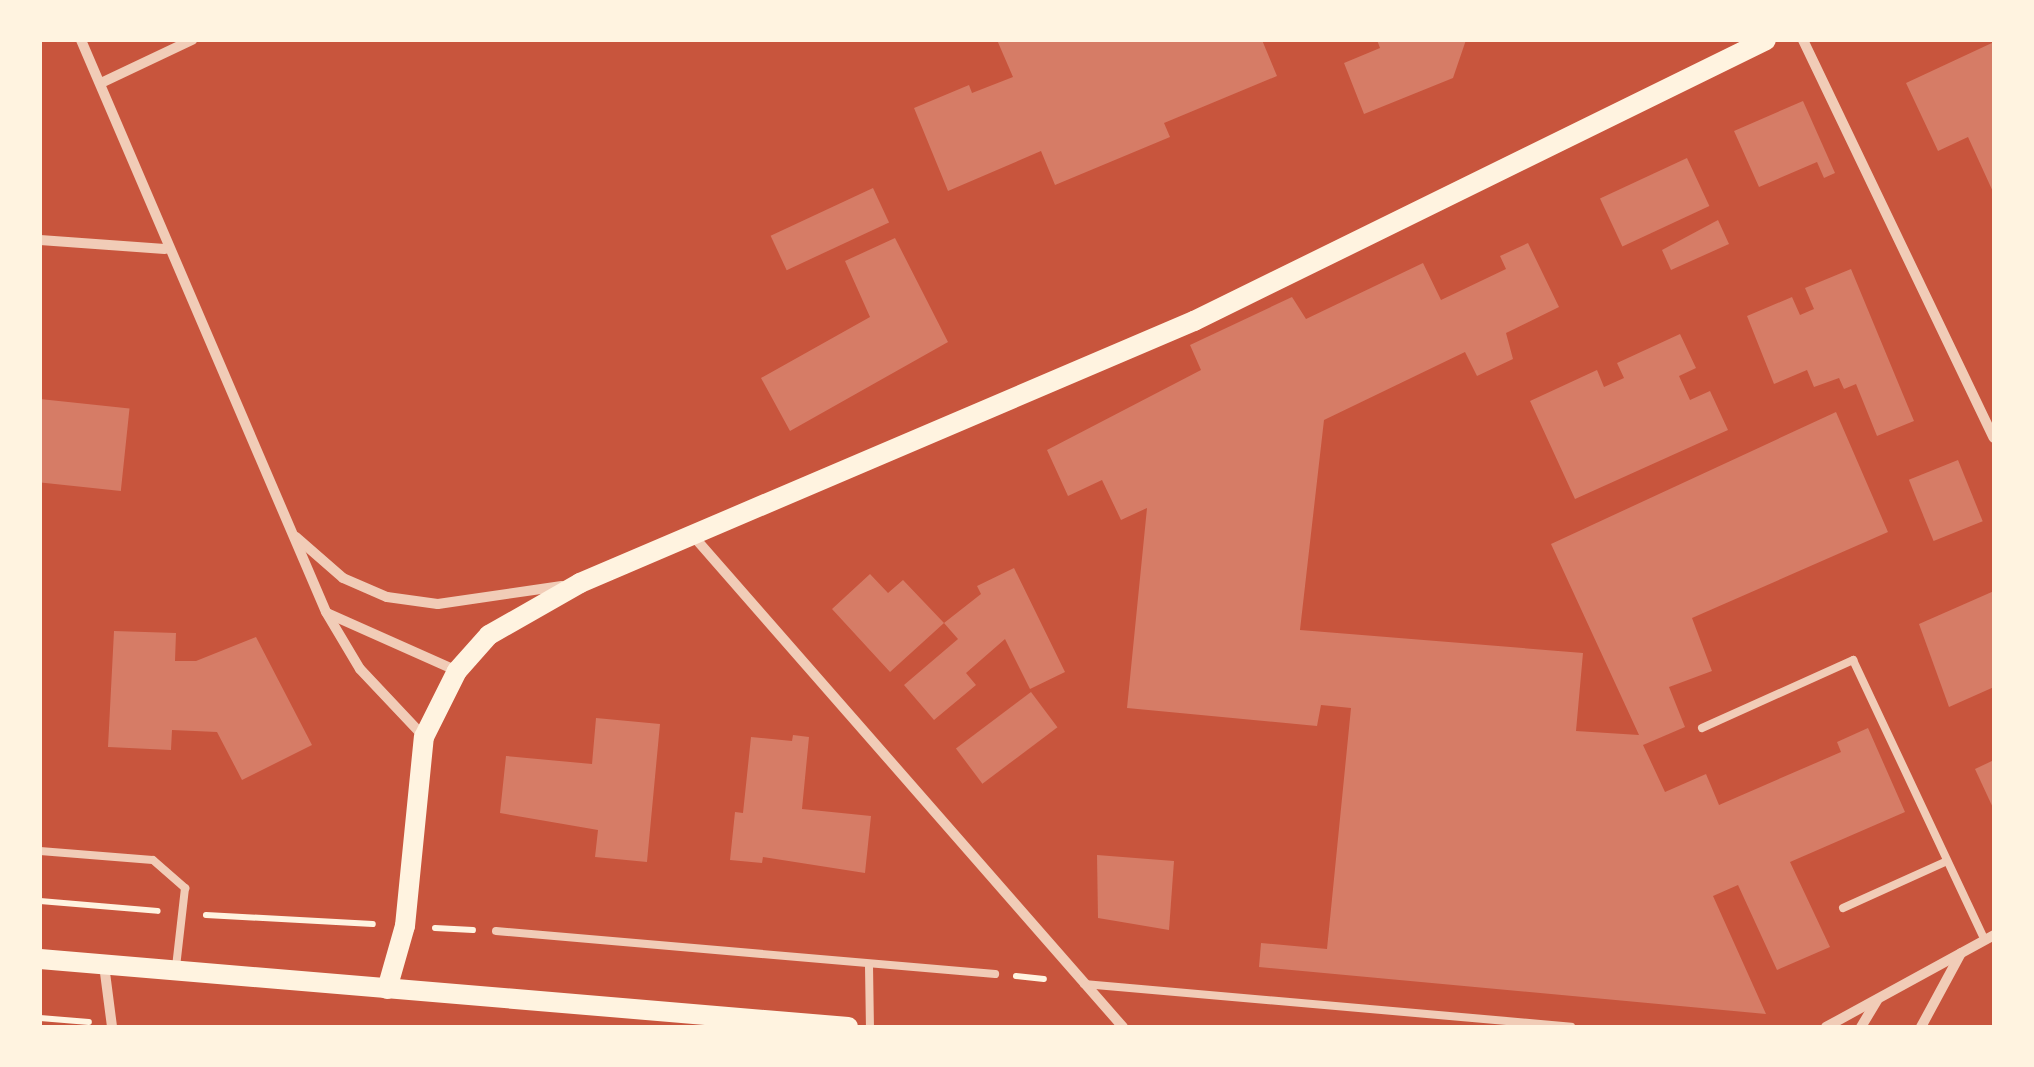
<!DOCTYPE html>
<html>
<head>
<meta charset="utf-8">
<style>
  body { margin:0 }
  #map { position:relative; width:2034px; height:1067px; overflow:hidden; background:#c8553d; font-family:"Nunito Sans",sans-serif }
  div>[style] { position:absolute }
  .building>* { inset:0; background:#d67c66; transform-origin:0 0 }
  .path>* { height:6px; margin:-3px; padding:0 3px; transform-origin:3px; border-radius:3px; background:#fff3e0 }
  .service>* { height:8px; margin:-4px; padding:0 4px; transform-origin:4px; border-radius:4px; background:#f1ccb7 }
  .minor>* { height:10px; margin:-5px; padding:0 5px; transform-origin:5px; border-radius:5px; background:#f1ccb7 }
  .secondary>* { height:20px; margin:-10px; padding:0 10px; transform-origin:10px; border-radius:10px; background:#fff3e0 }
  span { translate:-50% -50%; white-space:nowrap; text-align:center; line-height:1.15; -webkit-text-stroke:10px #fff3e0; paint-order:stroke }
  .frame { position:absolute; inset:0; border:42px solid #fff3e0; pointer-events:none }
</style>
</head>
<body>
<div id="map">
  <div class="building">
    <div style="clip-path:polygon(997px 40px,1262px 40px,1277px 76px,1164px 123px,1170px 137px,1055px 185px,1041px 151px,948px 191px,914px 108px,969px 85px,972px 93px,1013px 77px)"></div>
    <div style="clip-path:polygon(1377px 40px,1466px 40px,1453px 78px,1364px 114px,1344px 63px,1380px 48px)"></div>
    <div style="clip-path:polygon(1994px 42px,1994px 194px,1968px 137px,1938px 151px,1906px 83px)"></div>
    <div style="clip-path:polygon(1803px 101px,1835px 173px,1824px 178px,1817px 162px,1759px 187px,1734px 131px)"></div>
    <div style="left:1687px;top:158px;width:53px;height:96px;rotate:65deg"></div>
    <div style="left:873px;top:188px;width:38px;height:113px;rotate:65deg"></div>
    <div style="clip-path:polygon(1718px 220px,1729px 244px,1671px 270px,1662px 250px)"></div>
    <div style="clip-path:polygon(895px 238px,948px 342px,790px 431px,761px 378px,870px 317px,845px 261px)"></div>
    <div style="clip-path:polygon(1528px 243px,1559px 307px,1506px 333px,1513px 359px,1477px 376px,1465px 352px,1324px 420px,1300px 630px,1583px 653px,1576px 731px,1639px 735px,1551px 544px,1836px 412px,1888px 532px,1692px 618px,1712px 671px,1669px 687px,1685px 727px,1643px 745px,1665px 792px,1706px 774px,1719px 805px,1841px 752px,1837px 742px,1868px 728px,1905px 812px,1790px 862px,1830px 947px,1777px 970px,1738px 885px,1713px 896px,1766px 1014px,1259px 967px,1261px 943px,1327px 949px,1351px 708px,1321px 705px,1317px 726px,1127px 708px,1147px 508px,1121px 520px,1102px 480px,1068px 496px,1047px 450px,1201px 370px,1190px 345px,1292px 297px,1306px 319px,1423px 263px,1441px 300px,1506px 269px,1500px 256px)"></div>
    <div style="clip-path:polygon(1851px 269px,1914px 421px,1877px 436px,1856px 384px,1844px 389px,1839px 378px,1814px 387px,1807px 370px,1774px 384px,1747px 316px,1792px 297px,1800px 315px,1814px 309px,1805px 288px)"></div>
    <div style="clip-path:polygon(1680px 334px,1696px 368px,1679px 376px,1690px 400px,1710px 391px,1728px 430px,1575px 499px,1530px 401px,1597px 370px,1604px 387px,1624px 378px,1617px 363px)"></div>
    <div style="left:40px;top:399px;width:90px;height:83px;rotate:6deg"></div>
    <div style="left:1958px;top:460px;width:66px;height:53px;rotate:68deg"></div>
    <div style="clip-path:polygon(1014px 568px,1065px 672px,1030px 689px,1005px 639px,966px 673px,976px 685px,934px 720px,904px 685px,958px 639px,944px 623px,981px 594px,977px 586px)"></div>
    <div style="clip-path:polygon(870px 574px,888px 593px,903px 580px,944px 623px,890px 672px,832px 609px)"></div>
    <div style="clip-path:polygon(1994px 591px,1994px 687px,1949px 707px,1919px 624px)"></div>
    <div style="clip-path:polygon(114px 631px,176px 633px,175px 661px,196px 661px,256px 637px,312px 745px,242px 780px,217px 732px,172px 730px,171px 750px,108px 747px)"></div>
    <div style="left:1031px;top:692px;width:44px;height:94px;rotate:53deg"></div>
    <div style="clip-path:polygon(596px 718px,660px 724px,647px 862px,595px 857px,598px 830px,500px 813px,506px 756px,592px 764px)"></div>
    <div style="clip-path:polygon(793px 735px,809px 737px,802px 809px,871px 816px,865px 873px,763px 857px,762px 863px,730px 860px,735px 812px,743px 813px,751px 737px,792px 741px)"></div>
    <div style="clip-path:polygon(1994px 760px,1994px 810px,1975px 769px)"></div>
    <div style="clip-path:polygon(1097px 855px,1174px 861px,1169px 930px,1098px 918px)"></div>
  </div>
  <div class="path">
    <div style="left:40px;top:901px;width:118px;rotate:4.8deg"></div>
    <div style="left:206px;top:915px;width:167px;rotate:3.1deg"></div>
    <div style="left:435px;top:928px;width:38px;rotate:3deg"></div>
    <div style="left:1016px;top:976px;width:28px;rotate:6deg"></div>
    <div style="left:40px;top:1018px;width:49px;rotate:4.7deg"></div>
  </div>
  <div class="service">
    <div style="left:1702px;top:728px;width:166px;rotate:-24.2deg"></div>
    <div style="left:1853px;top:660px;width:308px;rotate:64.8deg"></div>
    <div style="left:40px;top:851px;width:113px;rotate:4.6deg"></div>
    <div style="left:153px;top:860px;width:43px;rotate:41.2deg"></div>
    <div style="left:185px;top:888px;width:80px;rotate:96.5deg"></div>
    <div style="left:1843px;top:908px;width:114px;rotate:-24.3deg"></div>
    <div style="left:496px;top:931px;width:501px;rotate:4.93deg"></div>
    <div style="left:869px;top:966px;width:61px;rotate:89.1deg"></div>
    <div style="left:1084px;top:984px;width:489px;rotate:5deg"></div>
  </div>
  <div class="minor">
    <div style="left:81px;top:40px;width:622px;rotate:66.81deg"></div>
    <div style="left:326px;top:612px;width:66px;rotate:59.2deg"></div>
    <div style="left:360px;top:669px;width:93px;rotate:46.7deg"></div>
    <div style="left:1803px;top:40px;width:441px;rotate:64.4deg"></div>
    <div style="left:101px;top:83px;width:101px;rotate:-25.3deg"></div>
    <div style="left:40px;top:240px;width:125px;rotate:4.1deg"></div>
    <div style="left:296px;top:537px;width:62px;rotate:41.1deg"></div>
    <div style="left:343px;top:578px;width:48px;rotate:23.4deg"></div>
    <div style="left:387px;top:597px;width:51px;rotate:7.8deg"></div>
    <div style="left:438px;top:604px;width:125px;rotate:-8.3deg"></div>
    <div style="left:695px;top:538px;width:650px;rotate:48.81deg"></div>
    <div style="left:327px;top:613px;width:142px;rotate:24deg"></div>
    <div style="left:104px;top:965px;width:63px;rotate:82.6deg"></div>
    <div style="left:1826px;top:1027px;width:192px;rotate:-28.7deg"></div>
    <div style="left:1861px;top:1027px;width:31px;rotate:-59deg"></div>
    <div style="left:1921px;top:1027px;width:84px;rotate:-61.6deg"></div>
  </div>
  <div class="secondary">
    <div style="left:40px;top:959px;width:811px;rotate:4.81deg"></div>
    <div style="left:387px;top:989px;width:66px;rotate:-74.1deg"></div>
    <div style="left:405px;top:926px;width:190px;rotate:-84.3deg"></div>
    <div style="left:424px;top:737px;width:74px;rotate:-63.4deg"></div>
    <div style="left:457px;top:671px;width:48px;rotate:-48.4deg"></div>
    <div style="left:489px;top:635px;width:105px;rotate:-29.7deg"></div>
    <div style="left:580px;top:583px;width:668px;rotate:-23.11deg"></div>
    <div style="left:1194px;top:321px;width:637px;rotate:-26.16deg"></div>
  </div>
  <div class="frame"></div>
</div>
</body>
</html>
